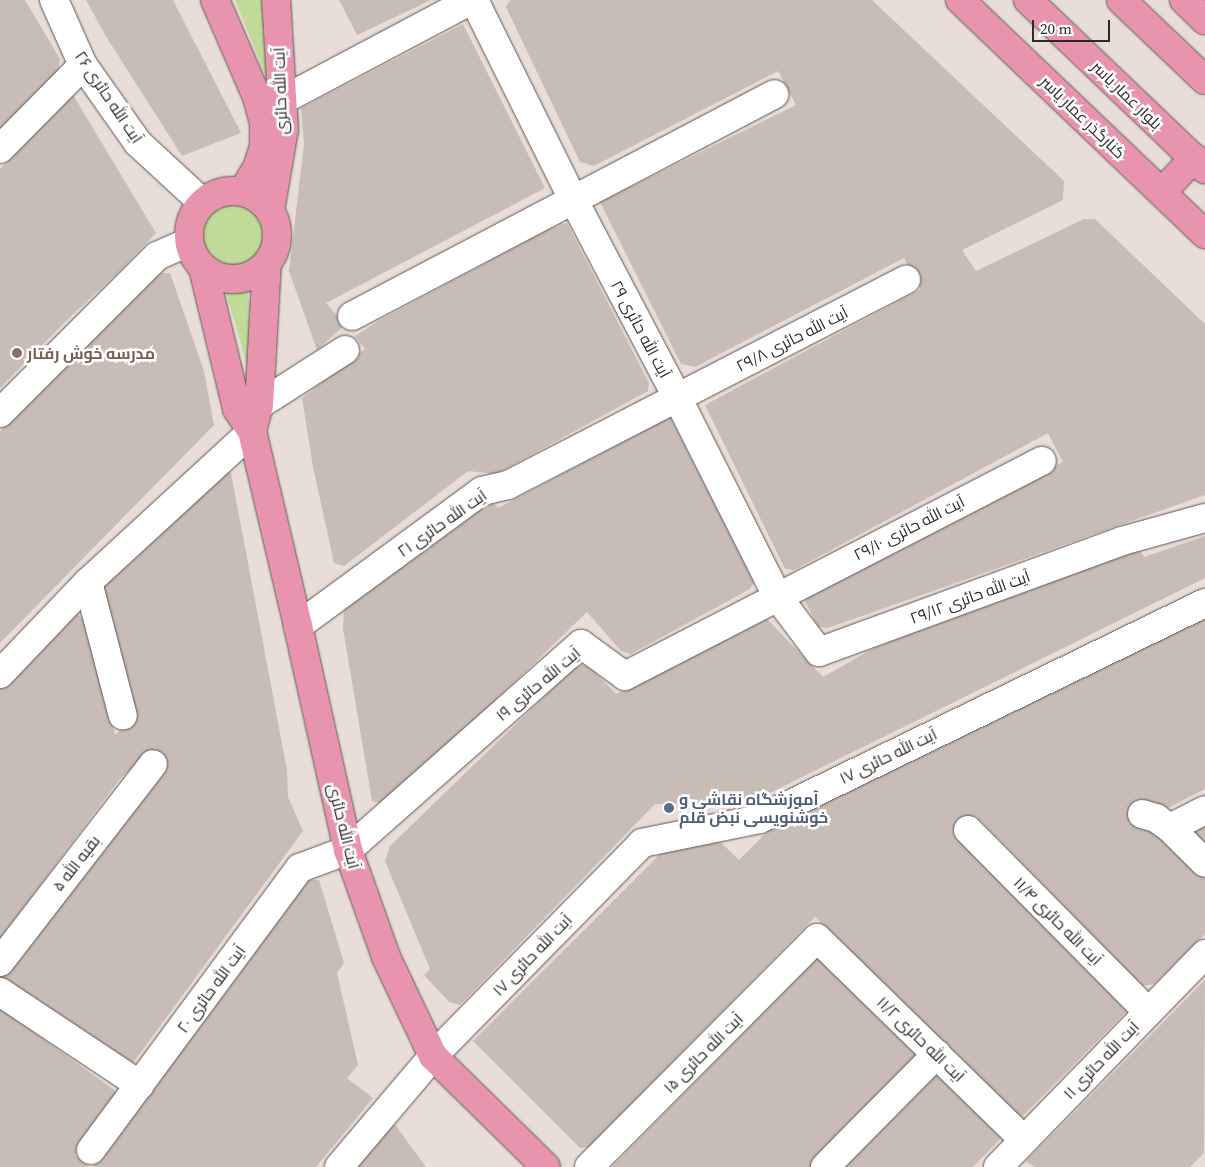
<!DOCTYPE html>
<html>
<head>
<meta charset="utf-8">
<style>
  body { margin:0 }
  #map { position:relative; width:1205px; height:1167px; overflow:hidden; background:#e9ddd8; font-family:"Source Serif 4",Cairo,serif }
  div>[style] { position:absolute }
  .green>* { inset:0; background:#c0da97 }
  .round { border-radius:50% }
  .building>* { inset:0; background:#c8bcb7 }
  .roads { filter:drop-shadow(0 0 1px #5f5550) drop-shadow(0 0 1px #5f5550) }
  .minor>* { height:28px; margin:-14px; padding:0 14px; transform-origin:14px; border-radius:14px; background:#fff }
  .major>* { height:28px; margin:-14px; padding:0 14px; transform-origin:14px; border-radius:14px; background:#e894af }
  .major>.ring { margin:-14px; padding:0; box-sizing:content-box; background:none; border:28px solid #e894af; border-radius:50% }
  .dots>* { width:14px; height:14px; translate:-50% -50%; box-sizing:border-box; border:2px solid #fff; border-radius:50% }
  span { translate:-50% -50%; white-space:nowrap; text-align:center; line-height:1.15; -webkit-text-stroke:5px #fff; paint-order:stroke }
  .street-label { font-size:16px; color:#2e2a28 }
  .education-label { font-size:16px; color:#785e54; font-weight:700 }
  .left { translate:0 -50%; text-align:left }
  .service-label { font-size:16px; color:#4e5e75; font-weight:700 }
  .scale { position:absolute; left:1032px; top:20px; width:78px; height:22px; box-sizing:border-box; border:2px solid #2e2a28; border-top:0; padding-left:6px; font-size:15px; line-height:18px; white-space:nowrap; color:#2e2a28; -webkit-text-stroke:4px #fff; paint-order:stroke }
</style>
</head>
<body>
<div id="map">
  <div class="green">
    <div style="clip-path:polygon(235px 0,265px 0,268px 81px)"></div>
    <div class="round" style="left:198px;top:199px;width:68px;height:68px"></div>
    <div style="clip-path:polygon(248px 284px,251px 378px,225px 289px,241px 288px)"></div>
  </div>
  <div class="building">
    <div style="clip-path:polygon(0 0,25px 0,60px 59px,58px 72px,0 130px)"></div>
    <div style="clip-path:polygon(86px 0,173px 0,241px 133px,182px 156px,107px 38px)"></div>
    <div style="clip-path:polygon(339px 0,431px 0,357px 35px)"></div>
    <div style="clip-path:polygon(510px 0,872px 0,1064px 181px,1063px 200px,962px 250px,976px 271px,1084px 219px,1095px 219px,1205px 324px,1205px 495px,828px 628px,818px 627px,805px 601px,809px 594px,1063px 462px,1048px 433px,794px 570px,785px 569px,705px 405px,921px 289px,904px 258px,695px 367px,681px 364px,600px 202px,796px 105px,778px 71px,594px 166px,580px 162px,506px 7px)"></div>
    <div style="clip-path:polygon(463px 24px,545px 188px,326px 303px,345px 325px,317px 350px,289px 271px,304px 144px,301px 108px)"></div>
    <div style="clip-path:polygon(73px 95px,156px 233px,120px 271px,69px 318px,0 388px,0 169px)"></div>
    <div style="clip-path:polygon(567px 223px,649px 383px,648px 391px,496px 474px,468px 471px,344px 566px,334px 563px,313px 467px,302px 398px,365px 349px,355px 336px,380px 320px,547px 230px)"></div>
    <div style="clip-path:polygon(158px 273px,170px 273px,204px 371px,214px 425px,0 643px,0 431px)"></div>
    <div style="clip-path:polygon(670px 417px,755px 581px,750px 589px,631px 654px,621px 651px,587px 612px,387px 805px,372px 801px,343px 629px,344px 609px,491px 500px,498px 508px)"></div>
    <div style="clip-path:polygon(219px 465px,231px 473px,287px 770px,288px 797px,303px 831px,130px 1067px,0 980px,66px 890px,150px 752px,119px 780px,0 939px,0 689px,73px 610px,86px 622px,115px 735px,129px 722px,97px 588px)"></div>
    <div style="clip-path:polygon(1205px 536px,1205px 578px,772px 792px,751px 802px,655px 804px,460px 1005px,449px 1002px,424px 975px,430px 969px,385px 861px,390px 846px,579px 663px,592px 669px,616px 694px,767px 619px,823px 677px,874px 648px,1136px 545px,1144px 557px)"></div>
    <div style="clip-path:polygon(1205px 615px,1205px 789px,1160px 812px,1134px 804px,1128px 815px,1130px 824px,1147px 821px,1205px 876px,1205px 934px,1154px 984px,1142px 986px,976px 816px,953px 833px,1128px 1010px,1021px 1118px,815px 917px,589px 1147px,580px 1148px,473px 1041px,663px 851px,717px 839px,739px 860px,771px 828px)"></div>
    <div style="clip-path:polygon(1205px 824px,1205px 851px,1190px 836px)"></div>
    <div style="clip-path:polygon(303px 880px,319px 880px,344px 963px,337px 973px,358px 1065px,347px 1078px,373px 1098px,316px 1167px,93px 1167px)"></div>
    <div style="clip-path:polygon(824px 958px,916px 1049px,915px 1061px,810px 1167px,612px 1167px,816px 959px)"></div>
    <div style="clip-path:polygon(1205px 980px,1204px 1153px,1190px 1167px,1035px 1167px,1026px 1161px)"></div>
    <div style="clip-path:polygon(0 1008px,120px 1094px,75px 1155px,89px 1167px,0 1167px)"></div>
    <div style="clip-path:polygon(936px 1070px,1003px 1136px,973px 1167px,841px 1167px)"></div>
    <div style="clip-path:polygon(393px 1122px,426px 1167px,354px 1167px)"></div>
  </div>
  <div class="roads">
    <div class="minor">
      <div style="left:54px;top:0;width:71px;rotate:66deg"></div>
      <div style="left:83px;top:65px;width:95px;rotate:54.8deg"></div>
      <div style="left:138px;top:143px;width:87px;rotate:42.7deg"></div>
      <div style="left:474px;top:0;width:222px;rotate:63.6deg"></div>
      <div style="left:573px;top:199px;width:226px;rotate:62.3deg"></div>
      <div style="left:678px;top:399px;width:220px;rotate:63.3deg"></div>
      <div style="left:777px;top:596px;width:70px;rotate:53.1deg"></div>
      <div style="left:819px;top:652px;width:323px;rotate:-20.1deg"></div>
      <div style="left:1122px;top:541px;width:86px;rotate:-15.5deg"></div>
      <div style="left:281px;top:101px;width:216px;rotate:-27.9deg"></div>
      <div style="left:0;top:149px;width:118px;rotate:-45.3deg"></div>
      <div style="left:352px;top:316px;width:477px;rotate:-27.7deg"></div>
      <div style="left:259px;top:405px;width:102px;rotate:-32.6deg"></div>
      <div style="left:0;top:413px;width:222px;rotate:-45deg"></div>
      <div style="left:157px;top:256px;width:34px;rotate:-24deg"></div>
      <div style="left:88px;top:582px;width:138px;rotate:75.4deg"></div>
      <div style="left:298px;top:626px;width:228px;rotate:-36.3deg"></div>
      <div style="left:482px;top:491px;width:27px;rotate:-13deg"></div>
      <div style="left:508px;top:485px;width:448px;rotate:-27.3deg"></div>
      <div style="left:0;top:674px;width:127px;rotate:-46.3deg"></div>
      <div style="left:88px;top:582px;width:223px;rotate:-42.6deg"></div>
      <div style="left:1142px;top:814px;width:15px;rotate:16deg"></div>
      <div style="left:1156px;top:818px;width:17px;rotate:36deg"></div>
      <div style="left:1170px;top:828px;width:49px;rotate:45deg"></div>
      <div style="left:1170px;top:828px;width:39px;rotate:-27deg"></div>
      <div style="left:968px;top:830px;width:256px;rotate:45.3deg"></div>
      <div style="left:0;top:962px;width:250px;rotate:-52.3deg"></div>
      <div style="left:0;top:992px;width:168px;rotate:33.6deg"></div>
      <div style="left:91px;top:1150px;width:351px;rotate:-53.5deg"></div>
      <div style="left:300px;top:868px;width:51px;rotate:-20.6deg"></div>
      <div style="left:348px;top:850px;width:311px;rotate:-41.5deg"></div>
      <div style="left:581px;top:644px;width:54px;rotate:36deg"></div>
      <div style="left:625px;top:676px;width:469px;rotate:-27.3deg"></div>
      <div style="left:339px;top:1167px;width:145px;rotate:-49.7deg"></div>
      <div style="left:433px;top:1056px;width:298px;rotate:-45.5deg"></div>
      <div style="left:642px;top:843px;width:120px;rotate:-11.5deg"></div>
      <div style="left:760px;top:819px;width:495px;rotate:-25.9deg"></div>
      <div style="left:589px;top:1167px;width:323px;rotate:-45.1deg"></div>
      <div style="left:817px;top:938px;width:289px;rotate:44.3deg"></div>
      <div style="left:825px;top:1167px;width:159px;rotate:-45.3deg"></div>
      <div style="left:998px;top:1167px;width:297px;rotate:-45.8deg"></div>
    </div>
    <div class="major">
      <div style="left:215px;top:0;width:106px;rotate:66.6deg"></div>
      <div style="left:257px;top:97px;width:28px;rotate:75deg"></div>
      <div style="left:264px;top:124px;width:22px;rotate:90deg"></div>
      <div style="left:264px;top:146px;width:21px;rotate:107deg"></div>
      <div style="left:258px;top:166px;width:29px;rotate:121deg"></div>
      <div style="left:960px;top:0;width:339px;rotate:43.7deg"></div>
      <div style="left:1028px;top:0;width:245px;rotate:43.7deg"></div>
      <div style="left:1121px;top:0;width:116px;rotate:43.6deg"></div>
      <div style="left:1184px;top:0;width:29px;rotate:44deg"></div>
      <div class="ring" style="left:189px;top:191px;width:60px;height:60px"></div>
      <div style="left:1162px;top:192px;width:47px;rotate:-46.7deg"></div>
      <div style="left:270px;top:211px;width:83px;rotate:-80.3deg"></div>
      <div style="left:284px;top:129px;width:129px;rotate:-93.5deg"></div>
      <div style="left:203px;top:268px;width:145px;rotate:76.4deg"></div>
      <div style="left:237px;top:409px;width:27px;rotate:56deg"></div>
      <div style="left:252px;top:431px;width:200px;rotate:76.7deg"></div>
      <div style="left:298px;top:626px;width:230px;rotate:77.4deg"></div>
      <div style="left:348px;top:850px;width:114px;rotate:70.4deg"></div>
      <div style="left:386px;top:957px;width:110px;rotate:64.6deg"></div>
      <div style="left:433px;top:1056px;width:158px;rotate:44.5deg"></div>
      <div style="left:252px;top:431px;width:27px;rotate:-75deg"></div>
      <div style="left:259px;top:405px;width:141px;rotate:-86.8deg"></div>
    </div>
  </div>
  <div class="dots">
    <div style="left:17px;top:353px;background:#8d6e63"></div>
    <div style="left:669px;top:808px;background:#5c6f8a"></div>
  </div>
  <div class="street-label">
    <span style="left:280px;top:91px;rotate:-92deg">آیت الله حائری</span>
    <span style="left:1127px;top:95px;rotate:44deg">بلوار عمار یاسر</span>
    <span style="left:109px;top:97px;rotate:56deg">آیت الله حائری ۲۶</span>
    <span style="left:1083px;top:117px;rotate:44deg">کنارگذر عمار یاسر</span>
    <span style="left:641px;top:329px;rotate:62deg">آیت الله حائری ۲۹</span>
    <span style="left:792px;top:339px;rotate:-27deg">آیت الله حائری ۲۹/۸</span>
    <span style="left:442px;top:523px;rotate:-35deg">آیت الله حائری ۲۱</span>
    <span style="left:909px;top:528px;rotate:-27deg">آیت الله حائری ۲۹/۱۰</span>
    <span style="left:970px;top:597px;rotate:-20deg">آیت الله حائری ۲۹/۱۲</span>
    <span style="left:538px;top:684px;rotate:-40deg">آیت الله حائری ۱۹</span>
    <span style="left:888px;top:756px;rotate:-26deg">آیت الله حائری ۱۷</span>
    <span style="left:344px;top:826px;rotate:76deg">آیت الله حائری</span>
    <span style="left:76px;top:863px;rotate:-52deg">بقیه الله ۵</span>
    <span style="left:1058px;top:921px;rotate:45deg">آیت الله حائری ۱۱/۴</span>
    <span style="left:532px;top:955px;rotate:-46deg">آیت الله حائری ۱۷</span>
    <span style="left:211px;top:989px;rotate:-54deg">آیت الله حائری ۲۰</span>
    <span style="left:921px;top:1039px;rotate:44deg">آیت الله حائری ۱۱/۲</span>
    <span style="left:703px;top:1053px;rotate:-45deg">آیت الله حائری ۱۵</span>
    <span style="left:1101px;top:1060px;rotate:-46deg">آیت الله حائری ۱۱</span>
  </div>
  <div class="education-label">
    <span class="left" style="left:27px;top:353px">مدرسه خوش رفتار</span>
  </div>
  <div class="service-label">
    <span class="left" style="left:679px;top:808px">آموزشگاه نقاشی و<br>خوشنویسی نبض قلم</span>
  </div>
  <div class="scale">20 m</div>
</div>
</body>
</html>
